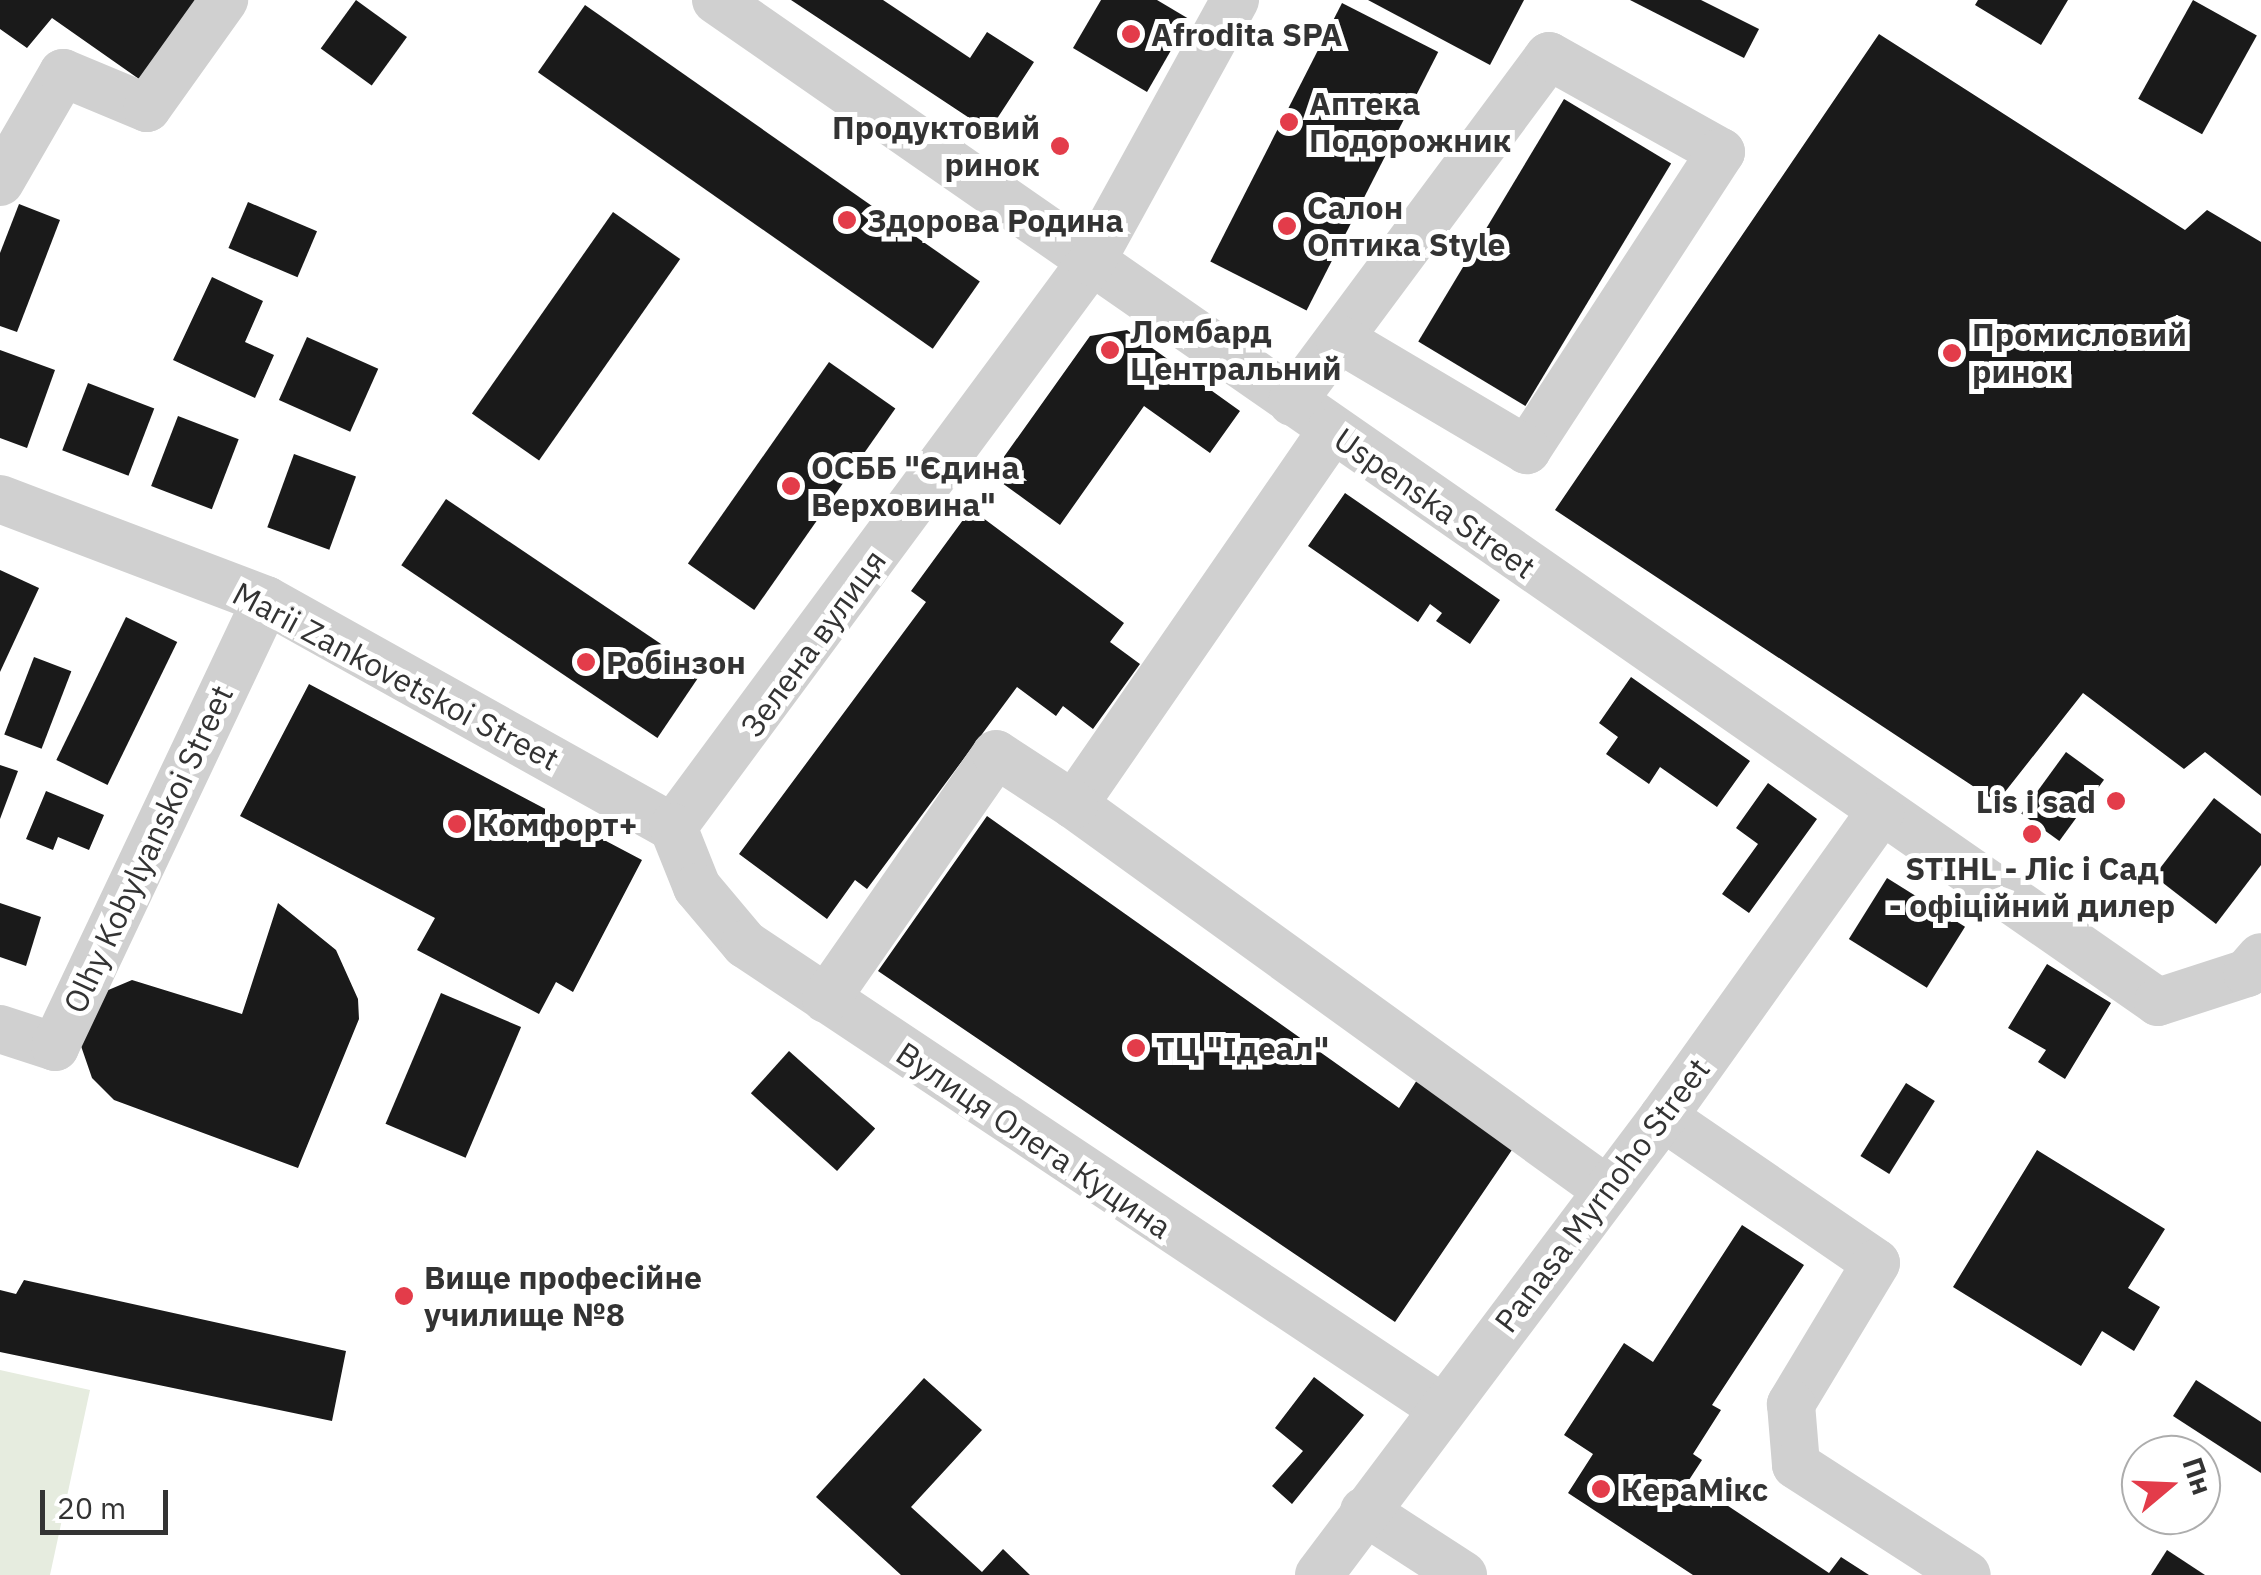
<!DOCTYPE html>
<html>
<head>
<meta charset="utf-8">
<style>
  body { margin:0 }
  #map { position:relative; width:2261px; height:1575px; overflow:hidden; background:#fff; font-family:"IBM Plex Sans",sans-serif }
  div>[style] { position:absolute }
  .green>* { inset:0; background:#e6ecdf }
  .building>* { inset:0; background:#1a1a1a; transform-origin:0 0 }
  .minor>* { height:48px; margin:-24px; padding:0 24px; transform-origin:24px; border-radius:24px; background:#d0d0d0 }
  .dots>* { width:28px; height:28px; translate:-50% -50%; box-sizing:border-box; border:5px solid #fff; border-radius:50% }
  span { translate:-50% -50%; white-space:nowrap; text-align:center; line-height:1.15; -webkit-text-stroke:10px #fff; paint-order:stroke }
  .poi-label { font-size:32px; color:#333; font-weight:700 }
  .left { translate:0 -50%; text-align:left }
  .right { translate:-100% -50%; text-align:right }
  .street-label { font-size:32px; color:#333 }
  .north { position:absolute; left:2121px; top:1435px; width:100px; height:100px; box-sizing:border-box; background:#fff; border:2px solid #adadad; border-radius:50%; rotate:71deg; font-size:28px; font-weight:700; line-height:40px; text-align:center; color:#333 }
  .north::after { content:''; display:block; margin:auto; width:35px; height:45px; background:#e33c4a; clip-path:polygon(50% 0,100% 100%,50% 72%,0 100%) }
  .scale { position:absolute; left:40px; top:1490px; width:128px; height:45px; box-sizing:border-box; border:5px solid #333; border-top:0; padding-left:12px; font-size:30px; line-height:35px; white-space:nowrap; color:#333; -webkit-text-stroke:8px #fff; paint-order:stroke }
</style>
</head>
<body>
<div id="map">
  <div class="green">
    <div style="clip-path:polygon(0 1370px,90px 1390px,50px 1575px,0 1575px)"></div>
  </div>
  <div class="building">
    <div style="clip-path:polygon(0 0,197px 0,139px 79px,52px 18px,27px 48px,0 29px)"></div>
    <div style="left:356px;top:0;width:63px;height:60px;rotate:36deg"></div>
    <div style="clip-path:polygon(791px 0,883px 0,970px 58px,987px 32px,1034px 62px,989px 131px)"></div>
    <div style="clip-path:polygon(1101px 0,1157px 0,1189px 19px,1147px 92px,1073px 48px)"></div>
    <div style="clip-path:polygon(1368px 0,1524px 0,1490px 65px)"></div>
    <div style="clip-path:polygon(1630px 0,1701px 0,1759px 29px,1744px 58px)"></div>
    <div style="clip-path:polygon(1978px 0,2068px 0,2041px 45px,1975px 5px)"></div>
    <div style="left:2193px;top:0;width:73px;height:113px;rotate:29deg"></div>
    <div style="left:1342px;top:3px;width:108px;height:290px;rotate:27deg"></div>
    <div style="left:585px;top:5px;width:482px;height:82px;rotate:35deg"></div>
    <div style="clip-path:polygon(1879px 34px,2185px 230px,2207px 210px,2261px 242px,2261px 796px,2205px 752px,2184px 769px,2083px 693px,1997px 802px,1555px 510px)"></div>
    <div style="left:1564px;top:99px;width:125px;height:283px;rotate:31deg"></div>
    <div style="left:248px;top:202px;width:75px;height:50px;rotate:23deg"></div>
    <div style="clip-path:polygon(19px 204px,60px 220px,17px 332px,0 326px,0 253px)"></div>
    <div style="left:613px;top:212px;width:82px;height:246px;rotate:35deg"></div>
    <div style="clip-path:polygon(212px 277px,263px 301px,245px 342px,274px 355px,255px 398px,173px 360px)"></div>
    <div style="clip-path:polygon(1127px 330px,1240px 411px,1210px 453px,1144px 406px,1060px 525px,991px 475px,1090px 336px)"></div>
    <div style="left:307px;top:337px;width:78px;height:69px;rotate:24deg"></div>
    <div style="clip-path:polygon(0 350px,55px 370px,27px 448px,0 438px)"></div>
    <div style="left:829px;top:362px;width:81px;height:246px;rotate:35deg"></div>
    <div style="left:88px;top:383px;width:71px;height:72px;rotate:21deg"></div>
    <div style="left:178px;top:416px;width:65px;height:75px;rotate:21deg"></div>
    <div style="left:294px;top:454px;width:66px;height:78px;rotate:20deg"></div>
    <div style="clip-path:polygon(1345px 493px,1500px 600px,1470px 644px,1436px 621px,1442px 613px,1430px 604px,1418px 622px,1308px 546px)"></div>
    <div style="left:446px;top:499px;width:309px;height:80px;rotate:34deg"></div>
    <div style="clip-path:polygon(971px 509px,1124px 623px,1110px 642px,1140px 664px,1093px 729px,1063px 706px,1056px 716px,1017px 687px,867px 889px,855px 880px,827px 919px,739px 854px,926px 602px,911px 591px)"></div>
    <div style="clip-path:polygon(0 570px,39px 588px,0 672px)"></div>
    <div style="left:126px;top:617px;width:57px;height:159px;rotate:26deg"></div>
    <div style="left:34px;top:657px;width:40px;height:83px;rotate:21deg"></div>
    <div style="clip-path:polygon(1631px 677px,1750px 761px,1717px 807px,1660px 767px,1649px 784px,1606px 754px,1618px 737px,1599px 723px)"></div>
    <div style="clip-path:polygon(309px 684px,642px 860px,573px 992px,556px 982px,539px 1014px,417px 950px,435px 918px,240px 816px)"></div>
    <div style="left:2066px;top:752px;width:47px;height:76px;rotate:36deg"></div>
    <div style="clip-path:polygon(0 765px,18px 771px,0 819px)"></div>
    <div style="clip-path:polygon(1768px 783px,1817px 819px,1749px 913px,1722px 894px,1758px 844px,1736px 828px)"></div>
    <div style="clip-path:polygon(46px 791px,104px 815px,89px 850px,58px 837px,53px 850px,26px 839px)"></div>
    <div style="clip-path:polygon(2214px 798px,2261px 834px,2261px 865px,2216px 924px,2154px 876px)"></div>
    <div style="clip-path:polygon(987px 816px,1399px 1108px,1417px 1080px,1516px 1144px,1395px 1322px,878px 971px)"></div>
    <div style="left:1887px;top:878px;width:92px;height:72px;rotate:32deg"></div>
    <div style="clip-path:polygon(0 903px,41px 917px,26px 966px,0 957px)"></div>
    <div style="clip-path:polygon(278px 903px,336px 950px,358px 999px,359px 1019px,298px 1168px,114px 1100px,92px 1078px,81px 1046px,106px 991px,132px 980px,242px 1014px)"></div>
    <div style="clip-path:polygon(2047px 964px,2111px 1003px,2065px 1079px,2038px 1062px,2046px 1050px,2008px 1028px)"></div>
    <div style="left:441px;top:993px;width:87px;height:142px;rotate:23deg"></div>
    <div style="left:789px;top:1051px;width:116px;height:57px;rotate:42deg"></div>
    <div style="left:1906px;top:1083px;width:34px;height:86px;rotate:32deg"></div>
    <div style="clip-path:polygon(2037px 1150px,2165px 1229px,2128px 1288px,2160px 1307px,2134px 1351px,2102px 1331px,2081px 1366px,1953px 1287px)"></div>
    <div style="clip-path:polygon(1742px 1225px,1804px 1265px,1712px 1405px,1721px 1410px,1693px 1454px,1702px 1460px,1689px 1480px,1829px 1573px,1841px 1557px,1869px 1575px,1693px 1575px,1568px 1493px,1593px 1454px,1564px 1435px,1624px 1343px,1653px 1362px)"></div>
    <div style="clip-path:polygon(24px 1280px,346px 1351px,332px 1421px,0 1352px,0 1290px,16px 1294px)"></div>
    <div style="clip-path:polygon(1314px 1377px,1364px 1415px,1292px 1504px,1272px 1486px,1303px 1451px,1275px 1428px)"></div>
    <div style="clip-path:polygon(924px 1378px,982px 1430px,911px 1507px,982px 1572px,1003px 1549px,1030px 1575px,901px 1575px,816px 1497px)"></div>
    <div style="clip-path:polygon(2196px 1380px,2261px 1422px,2261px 1473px,2173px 1416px)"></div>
    <div style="clip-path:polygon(2167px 1550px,2205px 1575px,2151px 1575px)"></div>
  </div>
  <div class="minor">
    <div style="left:716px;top:0;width:1756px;rotate:34.79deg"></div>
    <div style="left:2158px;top:1002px;width:94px;rotate:-18deg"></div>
    <div style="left:2247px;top:973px;width:21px;rotate:-49deg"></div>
    <div style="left:0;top:182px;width:126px;rotate:-60deg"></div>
    <div style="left:63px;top:73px;width:91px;rotate:22.6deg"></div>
    <div style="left:147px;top:108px;width:133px;rotate:-54.5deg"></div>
    <div style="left:1292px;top:402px;width:431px;rotate:-53.4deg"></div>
    <div style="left:1549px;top:56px;width:197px;rotate:29.2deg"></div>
    <div style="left:1721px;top:152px;width:356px;rotate:123.1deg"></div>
    <div style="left:1527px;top:450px;width:218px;rotate:-149.4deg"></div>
    <div style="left:1331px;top:432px;width:453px;rotate:124.6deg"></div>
    <div style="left:1074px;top:805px;width:658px;rotate:35.84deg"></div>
    <div style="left:0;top:499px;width:285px;rotate:20.8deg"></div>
    <div style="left:266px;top:600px;width:466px;rotate:29.2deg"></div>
    <div style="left:673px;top:827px;width:703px;rotate:-53.51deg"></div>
    <div style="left:1091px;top:262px;width:299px;rotate:-61.2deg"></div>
    <div style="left:673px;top:827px;width:65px;rotate:68.2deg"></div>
    <div style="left:697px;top:887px;width:75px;rotate:49.9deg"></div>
    <div style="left:745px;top:944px;width:837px;rotate:33.65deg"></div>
    <div style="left:826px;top:999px;width:298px;rotate:-55.2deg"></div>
    <div style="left:996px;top:754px;width:93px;rotate:33.2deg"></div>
    <div style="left:0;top:1029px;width:58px;rotate:18.1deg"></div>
    <div style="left:55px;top:1047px;width:494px;rotate:-64.7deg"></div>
    <div style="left:1663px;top:1117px;width:258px;rotate:34.4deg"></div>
    <div style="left:1876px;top:1263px;width:165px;rotate:121.1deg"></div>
    <div style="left:1791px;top:1404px;width:61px;rotate:85.3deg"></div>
    <div style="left:1796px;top:1465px;width:203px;rotate:32.8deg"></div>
    <div style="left:1364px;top:1511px;width:118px;rotate:32.9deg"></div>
    <div style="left:1319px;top:1575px;width:573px;rotate:-53.09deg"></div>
    <div style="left:1663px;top:1117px;width:374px;rotate:-54.5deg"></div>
  </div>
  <div class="dots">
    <div style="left:1131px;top:34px;background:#e33c4a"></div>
    <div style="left:1289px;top:122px;background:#e33c4a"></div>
    <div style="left:1060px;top:146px;background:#e33c4a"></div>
    <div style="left:847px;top:220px;background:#e33c4a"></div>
    <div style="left:1287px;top:226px;background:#e33c4a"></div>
    <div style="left:1110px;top:350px;background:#e33c4a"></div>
    <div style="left:1952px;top:353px;background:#e33c4a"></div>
    <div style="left:791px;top:486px;background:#e33c4a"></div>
    <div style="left:586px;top:662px;background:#e33c4a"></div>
    <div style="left:2116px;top:801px;background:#e33c4a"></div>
    <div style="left:457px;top:824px;background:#e33c4a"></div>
    <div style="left:2032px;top:834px;background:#e33c4a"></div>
    <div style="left:1136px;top:1048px;background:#e33c4a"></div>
    <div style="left:404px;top:1296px;background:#e33c4a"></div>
    <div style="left:1601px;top:1489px;background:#e33c4a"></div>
  </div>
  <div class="poi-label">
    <span class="left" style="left:1151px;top:34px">Afrodita SPA</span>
    <span class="left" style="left:1309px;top:122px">Аптека<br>Подорожник</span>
    <span class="right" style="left:1040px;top:146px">Продуктовий<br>ринок</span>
    <span class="left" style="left:1307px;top:226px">Салон<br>Оптика Style</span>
    <span class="left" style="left:867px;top:220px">Здорова Родина</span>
    <span class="left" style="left:1130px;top:350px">Ломбард<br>Центральний</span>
    <span class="left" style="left:1972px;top:353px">Промисловий<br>ринок</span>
    <span class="left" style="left:811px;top:486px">ОСББ "Єдина<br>Верховина"</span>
    <span class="left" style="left:606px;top:662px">Робінзон</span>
    <span class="right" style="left:2096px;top:801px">Lis i sad</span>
    <span class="left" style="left:477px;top:824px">Комфорт+</span>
    <span style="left:2032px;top:887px">STIHL - Ліс і Сад<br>- офіційний дилер</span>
    <span class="left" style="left:1156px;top:1048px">ТЦ "Ідеал"</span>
    <span class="left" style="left:424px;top:1296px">Вище професійне<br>училище №8</span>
    <span class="left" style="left:1621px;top:1489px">КераМікс</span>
  </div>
  <div class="street-label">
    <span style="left:1435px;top:503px;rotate:35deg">Uspenska Street</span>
    <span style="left:813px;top:643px;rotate:-54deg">Зелена вулиця</span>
    <span style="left:396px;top:676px;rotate:28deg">Marii Zankovetskoi Street</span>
    <span style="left:148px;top:849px;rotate:-65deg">Olhy Kobylyanskoi Street</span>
    <span style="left:1034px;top:1140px;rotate:34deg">Вулиця Олега Куцина</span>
    <span style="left:1602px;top:1195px;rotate:-53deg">Panasa Myrnoho Street</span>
  </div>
  <div class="north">Пн</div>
  <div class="scale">20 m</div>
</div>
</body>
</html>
